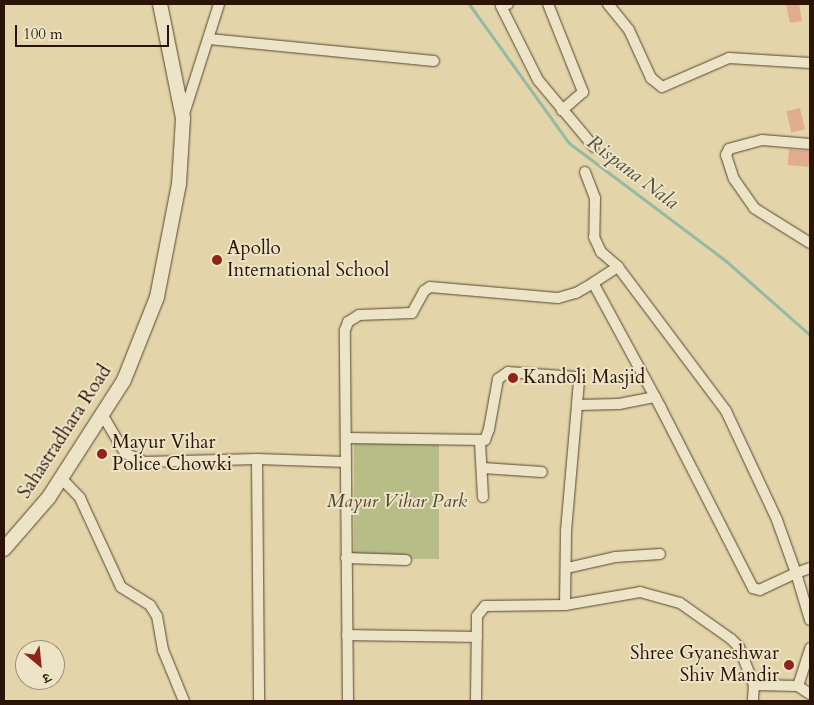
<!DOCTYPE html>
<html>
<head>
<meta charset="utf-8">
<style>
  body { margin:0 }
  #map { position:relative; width:814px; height:705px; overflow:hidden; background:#e3d5a9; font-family:Cardo,"Noto Serif Devanagari",serif }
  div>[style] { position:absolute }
  .green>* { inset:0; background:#b6bd86; transform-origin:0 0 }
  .stream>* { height:3px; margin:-1.5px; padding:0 1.5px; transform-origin:1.5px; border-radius:1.5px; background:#96b9a5 }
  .building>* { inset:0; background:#e2ad8f; transform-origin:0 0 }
  .roads { filter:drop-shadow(0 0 1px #594430) drop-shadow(0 0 1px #594430) }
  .minor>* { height:10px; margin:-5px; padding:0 5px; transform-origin:5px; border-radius:5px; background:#ede4c7 }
  .secondary>* { height:14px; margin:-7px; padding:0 7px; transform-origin:7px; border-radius:7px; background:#ede4c7 }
  .dots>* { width:14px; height:14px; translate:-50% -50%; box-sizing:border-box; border:2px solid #ede4c7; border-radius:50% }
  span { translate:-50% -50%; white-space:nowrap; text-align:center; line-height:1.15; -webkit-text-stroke:4px #ede4c7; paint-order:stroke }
  .poi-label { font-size:19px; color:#2b1407 }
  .left { translate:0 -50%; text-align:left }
  .right { translate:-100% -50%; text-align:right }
  .street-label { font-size:19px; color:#2b1407 }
  .park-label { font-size:19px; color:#55472d; font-style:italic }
  .water-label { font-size:20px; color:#504e3e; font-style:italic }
  .frame { position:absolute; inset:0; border:5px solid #2b1407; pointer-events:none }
  .north { position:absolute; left:15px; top:640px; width:50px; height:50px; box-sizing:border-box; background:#ede4c7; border:1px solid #9f917a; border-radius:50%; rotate:152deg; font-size:14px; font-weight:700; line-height:20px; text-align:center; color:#2b1407 }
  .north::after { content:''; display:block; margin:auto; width:18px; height:22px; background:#8f2418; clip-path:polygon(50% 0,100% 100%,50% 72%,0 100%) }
  .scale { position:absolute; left:15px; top:25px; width:154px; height:22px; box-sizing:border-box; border:2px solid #2b1407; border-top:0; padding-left:6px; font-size:15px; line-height:18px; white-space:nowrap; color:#2b1407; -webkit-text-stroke:4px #ede4c7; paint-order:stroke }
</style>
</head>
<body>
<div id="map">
  <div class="green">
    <div style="left:439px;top:444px;width:115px;height:85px;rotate:90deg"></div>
  </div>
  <div class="stream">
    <div style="left:469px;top:4px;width:171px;rotate:54.3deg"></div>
    <div style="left:569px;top:143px;width:196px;rotate:36.9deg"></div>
    <div style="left:726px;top:261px;width:112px;rotate:41.4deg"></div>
  </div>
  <div class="building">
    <div style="clip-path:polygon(786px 4px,799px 4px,802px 21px,790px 23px)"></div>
    <div style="left:800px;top:108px;width:22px;height:14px;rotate:77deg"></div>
    <div style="left:789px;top:149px;width:21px;height:16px;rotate:5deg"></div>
  </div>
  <div class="roads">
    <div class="minor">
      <div style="left:508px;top:4px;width:7px;rotate:164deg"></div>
      <div style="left:501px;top:6px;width:83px;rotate:63.4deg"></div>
      <div style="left:538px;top:80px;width:87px;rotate:50.1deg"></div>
      <div style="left:548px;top:4px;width:95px;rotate:68.3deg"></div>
      <div style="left:583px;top:92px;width:28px;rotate:139deg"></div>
      <div style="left:608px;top:4px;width:33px;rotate:51deg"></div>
      <div style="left:629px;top:30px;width:53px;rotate:65.4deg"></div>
      <div style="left:651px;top:78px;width:14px;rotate:39deg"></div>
      <div style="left:662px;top:87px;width:73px;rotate:-23.4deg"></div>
      <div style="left:729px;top:58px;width:81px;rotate:3.5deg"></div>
      <div style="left:209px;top:39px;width:226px;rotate:5.6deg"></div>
      <div style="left:183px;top:117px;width:119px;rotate:-72.3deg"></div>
      <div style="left:810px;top:144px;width:48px;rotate:-175.2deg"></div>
      <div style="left:762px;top:140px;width:34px;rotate:165deg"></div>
      <div style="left:729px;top:149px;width:7px;rotate:117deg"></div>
      <div style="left:726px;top:155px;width:25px;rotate:72deg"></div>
      <div style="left:734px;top:179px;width:35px;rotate:55deg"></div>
      <div style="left:754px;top:208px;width:66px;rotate:32deg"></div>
      <div style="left:585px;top:172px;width:28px;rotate:69deg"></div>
      <div style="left:595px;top:198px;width:39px;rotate:91deg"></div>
      <div style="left:594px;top:237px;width:17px;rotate:65deg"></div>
      <div style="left:601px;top:252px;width:23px;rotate:41deg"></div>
      <div style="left:102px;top:414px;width:45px;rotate:59.5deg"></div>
      <div style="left:125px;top:453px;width:21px;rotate:25deg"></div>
      <div style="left:144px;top:462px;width:113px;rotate:-1.5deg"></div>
      <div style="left:257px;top:459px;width:89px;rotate:1.9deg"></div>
      <div style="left:346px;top:438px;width:139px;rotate:0.8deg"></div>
      <div style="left:485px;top:440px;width:12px;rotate:-70deg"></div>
      <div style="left:489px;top:429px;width:51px;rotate:-79.8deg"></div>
      <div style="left:498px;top:379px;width:12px;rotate:-35deg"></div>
      <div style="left:508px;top:372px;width:68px;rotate:4.2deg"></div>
      <div style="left:576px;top:377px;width:5px;rotate:53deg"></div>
      <div style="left:579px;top:381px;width:24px;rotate:95deg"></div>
      <div style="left:480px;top:442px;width:55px;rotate:86.9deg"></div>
      <div style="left:257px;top:459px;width:242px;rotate:89.5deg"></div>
      <div style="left:483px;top:468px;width:59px;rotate:3.9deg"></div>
      <div style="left:61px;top:478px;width:28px;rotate:46deg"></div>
      <div style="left:80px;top:498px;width:98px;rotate:65.3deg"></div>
      <div style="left:121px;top:587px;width:34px;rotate:32deg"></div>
      <div style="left:150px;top:605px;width:13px;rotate:58deg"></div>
      <div style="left:157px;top:616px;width:35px;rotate:80deg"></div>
      <div style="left:163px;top:650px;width:55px;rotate:67.6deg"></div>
      <div style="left:346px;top:558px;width:60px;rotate:1.9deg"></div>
      <div style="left:567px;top:568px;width:49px;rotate:-12.9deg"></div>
      <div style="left:615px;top:557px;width:45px;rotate:-3.8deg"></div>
      <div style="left:810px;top:568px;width:15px;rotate:160deg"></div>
      <div style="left:796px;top:573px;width:40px;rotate:155deg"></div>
      <div style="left:760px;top:590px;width:7px;rotate:-164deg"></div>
      <div style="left:753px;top:588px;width:202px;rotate:-117.1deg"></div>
      <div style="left:661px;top:408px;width:142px;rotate:-118.5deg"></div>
      <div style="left:593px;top:283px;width:30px;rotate:-33deg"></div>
      <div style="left:618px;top:267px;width:180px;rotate:53.1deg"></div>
      <div style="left:726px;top:411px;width:120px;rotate:64.9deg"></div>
      <div style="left:777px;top:520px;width:56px;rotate:70.3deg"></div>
      <div style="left:796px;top:573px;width:49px;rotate:73.4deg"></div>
      <div style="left:565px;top:605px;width:74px;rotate:-89.2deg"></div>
      <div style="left:566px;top:531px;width:126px;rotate:-85deg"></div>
      <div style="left:577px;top:405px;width:42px;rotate:-1.4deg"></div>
      <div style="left:619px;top:404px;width:37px;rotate:-11deg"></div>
      <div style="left:347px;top:635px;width:130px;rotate:0.9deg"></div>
      <div style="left:754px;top:685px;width:44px;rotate:1.3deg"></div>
      <div style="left:798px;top:686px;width:40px;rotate:-72deg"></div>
      <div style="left:798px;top:686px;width:14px;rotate:34deg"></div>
      <div style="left:348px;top:701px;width:371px;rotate:-90.5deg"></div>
      <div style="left:345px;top:330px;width:9px;rotate:-69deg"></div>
      <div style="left:348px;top:322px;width:13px;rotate:-32deg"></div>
      <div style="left:359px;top:315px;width:53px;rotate:-2.2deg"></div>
      <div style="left:412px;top:313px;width:25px;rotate:-61deg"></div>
      <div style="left:424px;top:291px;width:7px;rotate:-34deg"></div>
      <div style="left:430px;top:287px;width:128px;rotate:4.9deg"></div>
      <div style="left:558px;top:298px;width:19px;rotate:-16deg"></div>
      <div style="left:576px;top:293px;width:20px;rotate:-30deg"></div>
      <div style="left:476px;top:701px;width:85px;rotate:-89.3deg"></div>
      <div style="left:477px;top:616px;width:13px;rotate:-51deg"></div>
      <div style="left:485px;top:606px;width:80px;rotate:-0.7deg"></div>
      <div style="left:565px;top:605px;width:76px;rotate:-9.8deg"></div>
      <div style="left:640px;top:592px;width:41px;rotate:15.4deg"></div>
      <div style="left:680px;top:603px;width:62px;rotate:35.2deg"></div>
      <div style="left:731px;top:639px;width:11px;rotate:45deg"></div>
      <div style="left:739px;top:647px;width:41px;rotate:68.5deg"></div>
      <div style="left:754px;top:685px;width:16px;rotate:94deg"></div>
    </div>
    <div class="secondary">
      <div style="left:4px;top:549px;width:69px;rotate:-49.1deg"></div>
      <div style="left:49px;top:497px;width:139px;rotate:-57.3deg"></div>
      <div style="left:124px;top:380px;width:89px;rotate:-68.3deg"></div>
      <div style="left:157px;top:297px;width:115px;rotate:-79deg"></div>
      <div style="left:179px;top:184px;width:66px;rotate:-86.5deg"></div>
      <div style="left:183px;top:118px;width:116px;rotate:-101.4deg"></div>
    </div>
  </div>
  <div class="dots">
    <div style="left:217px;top:260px;background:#8f2418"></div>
    <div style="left:513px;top:378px;background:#8f2418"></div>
    <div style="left:102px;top:454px;background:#8f2418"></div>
    <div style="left:789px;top:665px;background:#8f2418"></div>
  </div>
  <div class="poi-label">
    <span class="left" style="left:227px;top:260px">Apollo<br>International School</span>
    <span class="left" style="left:523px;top:378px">Kandoli Masjid</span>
    <span class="left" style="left:112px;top:454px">Mayur Vihar<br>Police Chowki</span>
    <span class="right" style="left:779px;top:665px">Shree Gyaneshwar<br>Shiv Mandir</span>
  </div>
  <div class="street-label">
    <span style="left:65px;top:432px;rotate:-57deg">Sahastradhara Road</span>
  </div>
  <div class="park-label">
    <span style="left:397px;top:502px">Mayur Vihar Park</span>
  </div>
  <div class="water-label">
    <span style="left:633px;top:172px;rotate:37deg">Rispana Nala</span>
  </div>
  <div class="frame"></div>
  <div class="north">उ</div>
  <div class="scale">100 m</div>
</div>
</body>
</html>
